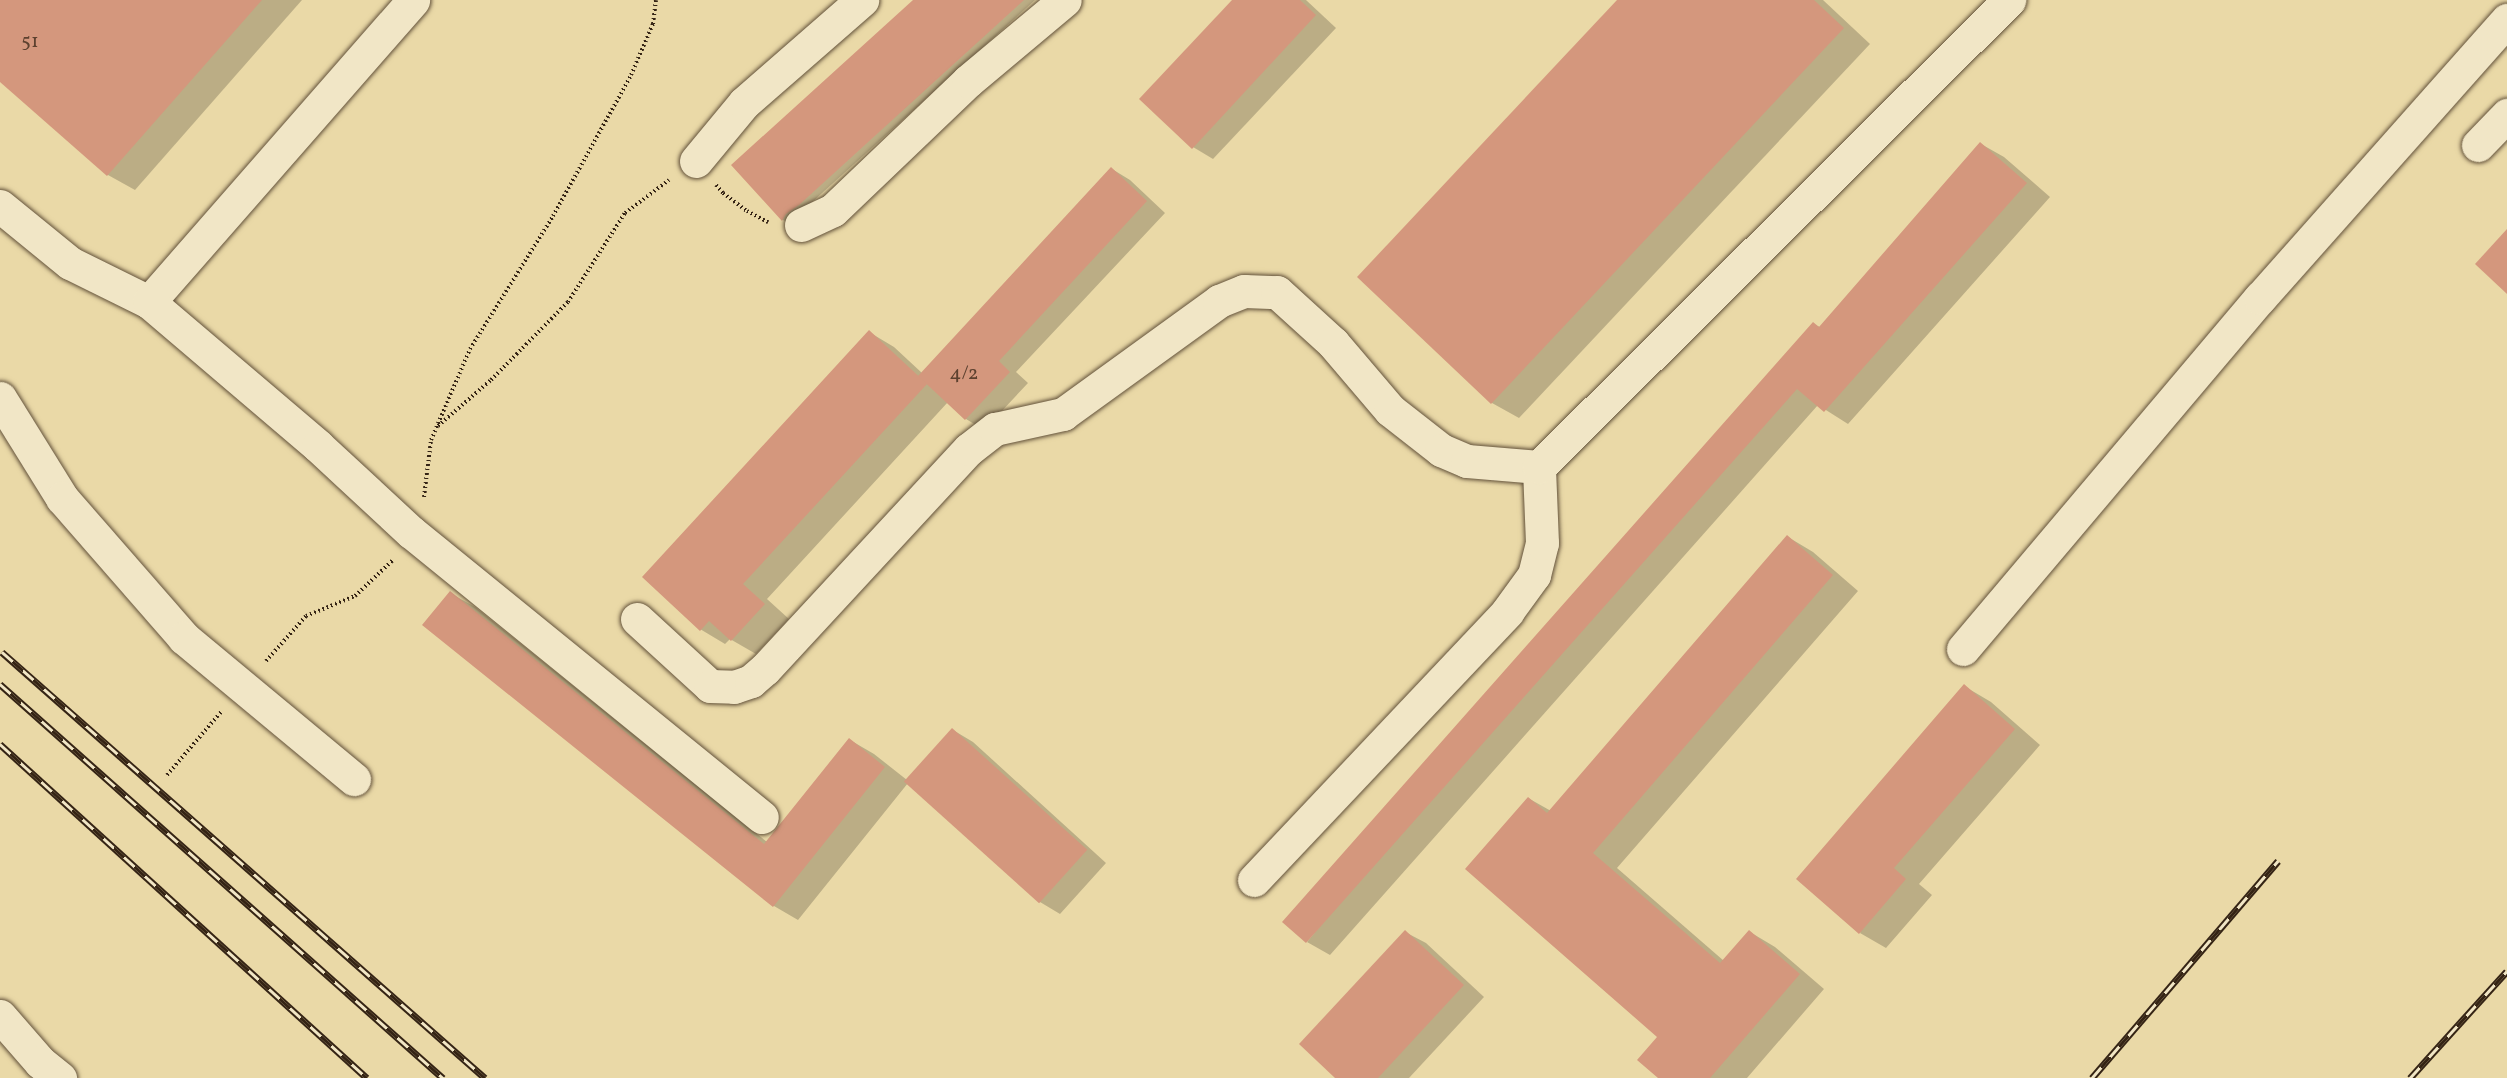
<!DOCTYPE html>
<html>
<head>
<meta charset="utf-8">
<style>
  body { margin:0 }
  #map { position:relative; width:2507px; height:1078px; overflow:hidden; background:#ead9a7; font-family:Vollkorn,serif }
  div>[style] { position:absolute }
  .shadow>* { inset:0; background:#0003 }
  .building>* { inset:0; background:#d4977d; transform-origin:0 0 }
  .path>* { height:4px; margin-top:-2px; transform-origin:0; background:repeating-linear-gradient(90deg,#352415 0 1.5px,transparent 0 4.5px) }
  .roads { filter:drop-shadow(0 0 2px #62513a) drop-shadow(0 0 2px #62513a) }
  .minor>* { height:33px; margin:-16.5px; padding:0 16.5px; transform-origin:16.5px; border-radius:16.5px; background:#f1e6c6 }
  .rail>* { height:7px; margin-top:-3.5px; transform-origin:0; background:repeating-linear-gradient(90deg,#f1e6c6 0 14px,#352415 0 28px); box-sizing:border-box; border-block:2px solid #352415 }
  span { translate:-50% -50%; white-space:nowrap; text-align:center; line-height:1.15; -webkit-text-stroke:4.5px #f1e6c6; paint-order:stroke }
  .number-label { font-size:20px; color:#5d412f }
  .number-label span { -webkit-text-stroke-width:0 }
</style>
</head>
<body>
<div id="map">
  <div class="shadow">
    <div style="clip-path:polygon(0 0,302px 0,135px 190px,108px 175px,0 80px)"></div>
    <div style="clip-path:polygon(915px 0,1035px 0,789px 223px,783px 220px,733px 166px)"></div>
    <div style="clip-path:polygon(1234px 0,1306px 0,1336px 28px,1213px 159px,1193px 147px)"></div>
    <div style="clip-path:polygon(1619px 0,1823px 0,1870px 44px,1519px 418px,1492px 403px,1360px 277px)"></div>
    <div style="clip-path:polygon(1981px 144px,2004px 157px,2050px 197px,1848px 424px,1818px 405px,1330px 955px,1307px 942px,1813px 324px,1820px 327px)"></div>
    <div style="clip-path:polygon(1112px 169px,1130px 180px,1165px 213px,1016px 372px,1028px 383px,984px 430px,966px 419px,948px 402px,767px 599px,789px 619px,756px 654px,730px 639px,725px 644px,700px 629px,869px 332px,894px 347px,922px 373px)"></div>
    <div style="clip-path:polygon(1788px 537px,1813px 552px,1858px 591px,1617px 868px,1724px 961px,1750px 932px,1775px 947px,1824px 989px,1747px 1078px,1660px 1078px,1659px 1036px,1528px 798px,1551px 811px)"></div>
    <div style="clip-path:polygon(450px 593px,475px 607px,767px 842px,850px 740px,874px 754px,907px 780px,953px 730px,973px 742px,1106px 863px,1060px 914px,1040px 902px,908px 783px,798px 920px,774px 906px)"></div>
    <div style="clip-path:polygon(1964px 686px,1991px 702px,2040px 745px,1919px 884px,1932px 895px,1886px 948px,1860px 933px)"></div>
    <div style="clip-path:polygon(1405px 932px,1426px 943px,1484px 997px,1409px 1078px,1337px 1078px)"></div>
  </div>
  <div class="building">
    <div style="clip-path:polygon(0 0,262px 0,107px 176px,0 82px)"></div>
    <div style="clip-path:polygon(913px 0,1024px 0,799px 205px,786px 214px,782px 221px,731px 165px)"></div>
    <div style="clip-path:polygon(1232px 0,1300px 0,1316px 15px,1192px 149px,1139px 99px)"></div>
    <div style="clip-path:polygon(1617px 0,1814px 0,1844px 28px,1491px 404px,1357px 277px)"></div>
    <div style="clip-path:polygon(1980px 142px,2027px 183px,1824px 412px,1797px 389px,1306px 943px,1282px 922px,1813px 322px,1819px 327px)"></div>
    <div style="clip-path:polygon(1111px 167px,1147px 201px,999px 361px,1010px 372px,965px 420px,918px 376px)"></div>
    <div style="clip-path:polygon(2507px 229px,2507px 294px,2475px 264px)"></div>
    <div style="clip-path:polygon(869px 330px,927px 384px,743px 584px,765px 604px,731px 641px,709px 621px,700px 631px,642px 577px)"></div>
    <div style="clip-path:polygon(1787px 535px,1833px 575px,1593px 853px,1720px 963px,1749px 930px,1800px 974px,1710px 1078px,1658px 1078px,1637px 1060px,1657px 1037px,1465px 869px,1528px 797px,1547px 813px)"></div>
    <div style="clip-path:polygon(450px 591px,764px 844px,849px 738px,885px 767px,773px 907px,422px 625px)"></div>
    <div style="clip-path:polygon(1964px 684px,2015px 729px,1894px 868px,1906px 879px,1859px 934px,1796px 879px)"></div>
    <div style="left:952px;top:728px;width:182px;height:72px;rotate:42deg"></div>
    <div style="clip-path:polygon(1405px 930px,1464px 985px,1378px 1078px,1335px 1078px,1299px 1044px)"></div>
  </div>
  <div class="path">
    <div style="left:716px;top:185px;width:11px;rotate:49deg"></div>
    <div style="left:723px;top:193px;width:30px;rotate:37deg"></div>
    <div style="left:747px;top:211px;width:24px;rotate:28deg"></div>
    <div style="left:438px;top:426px;width:70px;rotate:-41deg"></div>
    <div style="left:491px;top:380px;width:110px;rotate:-45.4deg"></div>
    <div style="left:568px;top:302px;width:106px;rotate:-57.4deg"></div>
    <div style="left:625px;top:213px;width:55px;rotate:-36.9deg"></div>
    <div style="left:424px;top:497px;width:57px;rotate:-83deg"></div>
    <div style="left:431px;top:440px;width:99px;rotate:-66.8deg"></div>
    <div style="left:470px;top:349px;width:157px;rotate:-58deg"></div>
    <div style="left:553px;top:216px;width:161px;rotate:-61deg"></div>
    <div style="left:631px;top:75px;width:56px;rotate:-66.7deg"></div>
    <div style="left:653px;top:24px;width:24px;rotate:-83deg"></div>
    <div style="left:266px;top:661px;width:60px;rotate:-48.4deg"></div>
    <div style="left:306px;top:616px;width:53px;rotate:-22.2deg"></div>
    <div style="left:355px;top:596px;width:52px;rotate:-43.5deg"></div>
    <div style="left:167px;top:775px;width:83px;rotate:-49.4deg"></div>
  </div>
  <div class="roads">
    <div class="minor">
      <div style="left:2478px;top:145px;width:42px;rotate:-46deg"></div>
      <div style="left:696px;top:161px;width:75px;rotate:-50.4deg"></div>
      <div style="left:744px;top:103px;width:157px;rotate:-41.1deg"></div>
      <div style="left:0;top:206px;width:90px;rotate:39.2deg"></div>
      <div style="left:70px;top:263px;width:88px;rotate:26.3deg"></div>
      <div style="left:149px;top:302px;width:401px;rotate:-48.8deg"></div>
      <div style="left:801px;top:225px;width:35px;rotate:-25deg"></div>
      <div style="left:833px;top:210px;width:187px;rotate:-43.7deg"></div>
      <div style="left:968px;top:81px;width:126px;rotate:-39.9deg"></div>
      <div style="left:149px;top:302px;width:222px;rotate:40.4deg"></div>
      <div style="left:318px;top:446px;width:127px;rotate:42.8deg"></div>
      <div style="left:411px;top:532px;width:452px;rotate:39.1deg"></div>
      <div style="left:0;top:398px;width:118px;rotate:58.2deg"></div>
      <div style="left:62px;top:498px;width:186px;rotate:48.9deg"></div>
      <div style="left:184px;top:638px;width:221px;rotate:39.7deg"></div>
      <div style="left:637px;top:619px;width:99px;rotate:42.5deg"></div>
      <div style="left:710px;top:686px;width:24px;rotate:2deg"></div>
      <div style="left:734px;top:687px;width:18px;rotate:-19deg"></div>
      <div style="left:751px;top:681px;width:18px;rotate:-41deg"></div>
      <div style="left:765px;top:669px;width:300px;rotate:-47.2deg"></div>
      <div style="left:969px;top:449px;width:33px;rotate:-38deg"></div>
      <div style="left:995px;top:429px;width:70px;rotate:-12.4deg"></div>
      <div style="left:1063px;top:414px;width:193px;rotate:-35.9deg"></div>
      <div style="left:1219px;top:301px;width:27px;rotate:-22deg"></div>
      <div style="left:1244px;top:291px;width:33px;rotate:2deg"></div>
      <div style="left:1277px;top:292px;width:76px;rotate:42.3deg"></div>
      <div style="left:1333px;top:343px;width:88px;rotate:49.6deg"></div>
      <div style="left:1390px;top:410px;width:65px;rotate:38.1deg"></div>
      <div style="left:1441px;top:450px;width:28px;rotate:23deg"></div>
      <div style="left:1467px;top:461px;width:72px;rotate:4.8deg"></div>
      <div style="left:1963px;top:649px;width:460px;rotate:-49.8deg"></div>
      <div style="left:2260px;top:298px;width:372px;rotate:-48.4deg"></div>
      <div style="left:1254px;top:880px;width:369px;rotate:-46.6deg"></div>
      <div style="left:1507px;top:612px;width:46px;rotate:-53.9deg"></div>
      <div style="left:1534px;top:575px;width:33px;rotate:-76deg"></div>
      <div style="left:1542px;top:543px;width:76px;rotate:-92.3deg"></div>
      <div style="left:1539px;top:467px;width:663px;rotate:-44.82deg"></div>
      <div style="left:0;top:1016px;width:61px;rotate:49deg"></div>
      <div style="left:40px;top:1062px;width:26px;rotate:39deg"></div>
    </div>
  </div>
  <div class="rail">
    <div style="left:2px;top:652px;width:644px;rotate:41.41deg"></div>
    <div style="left:0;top:684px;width:593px;rotate:41.65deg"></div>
    <div style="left:0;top:744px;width:496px;rotate:42.3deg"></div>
    <div style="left:2092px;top:1078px;width:286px;rotate:-49.4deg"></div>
    <div style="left:2410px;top:1078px;width:144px;rotate:-47.8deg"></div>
  </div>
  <div class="number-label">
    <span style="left:30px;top:42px">51</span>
    <span style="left:964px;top:374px">4/2</span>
  </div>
</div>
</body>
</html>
